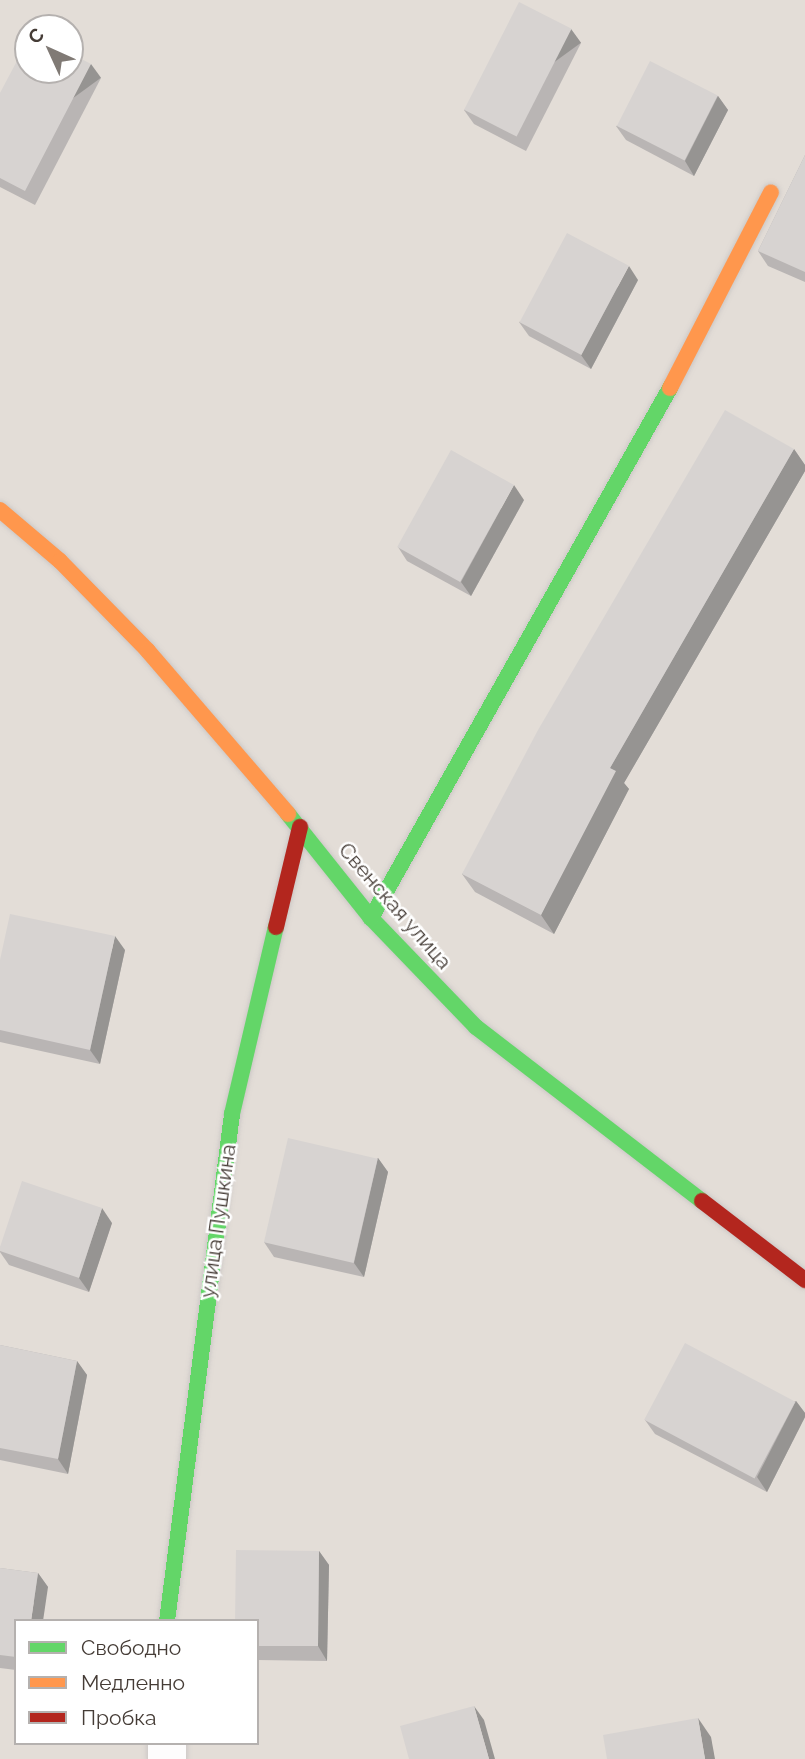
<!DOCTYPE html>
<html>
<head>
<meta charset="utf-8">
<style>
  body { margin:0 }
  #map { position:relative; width:805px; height:1759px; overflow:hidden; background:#efecea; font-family:Raleway,sans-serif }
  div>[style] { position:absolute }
  .residential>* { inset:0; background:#e3ddd7 }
  .roads { filter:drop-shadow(0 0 2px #ccc8c6) drop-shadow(0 0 2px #ccc8c6) }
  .street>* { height:38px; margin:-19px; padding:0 19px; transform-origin:19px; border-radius:19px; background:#fdfcfc }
  .fast>* { height:16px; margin:-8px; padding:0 8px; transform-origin:8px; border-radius:8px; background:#63d668 }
  .slow>* { height:16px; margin:-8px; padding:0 8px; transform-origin:8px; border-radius:8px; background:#ff974d }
  .jam>* { height:16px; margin:-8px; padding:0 8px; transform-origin:8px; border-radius:8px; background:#b3261e }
  .wall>* { inset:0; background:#b9b5b4 }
  .shaded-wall>* { inset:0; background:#969492; transform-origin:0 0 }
  .building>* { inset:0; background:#d7d3d1; transform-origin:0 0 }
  span { translate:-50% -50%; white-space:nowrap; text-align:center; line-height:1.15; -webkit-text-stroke:5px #fff; paint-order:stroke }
  .street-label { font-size:21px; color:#453c36 }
  .legend { position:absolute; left:14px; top:1619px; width:245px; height:126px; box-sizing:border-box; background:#fff; border:2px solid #b5b1af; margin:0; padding:9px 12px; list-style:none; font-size:21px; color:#453c36 }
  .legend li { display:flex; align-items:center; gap:14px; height:35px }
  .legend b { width:35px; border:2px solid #b5b1af }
  .north { position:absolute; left:14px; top:14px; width:70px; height:70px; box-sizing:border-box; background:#fff; border:2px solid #b5b1af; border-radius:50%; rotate:315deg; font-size:19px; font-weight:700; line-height:28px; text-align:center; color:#453c36 }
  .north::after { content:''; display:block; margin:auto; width:24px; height:32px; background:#807a75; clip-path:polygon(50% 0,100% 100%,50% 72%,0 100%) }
</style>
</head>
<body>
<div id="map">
  <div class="residential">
    <div style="clip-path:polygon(evenodd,0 0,805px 0,805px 1759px,0 1759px,0 0,28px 28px,70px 28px,70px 70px,28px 70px,28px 28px,0 0,16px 1621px,257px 1621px,257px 1743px,16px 1743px,16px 1621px)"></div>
  </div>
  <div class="roads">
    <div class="street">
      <div style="left:167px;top:1743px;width:16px;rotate:90deg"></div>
    </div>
    <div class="fast">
      <div style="left:288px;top:814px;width:133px;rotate:51.4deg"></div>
      <div style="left:371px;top:918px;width:151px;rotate:46.1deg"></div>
      <div style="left:476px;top:1027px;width:285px;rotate:37.6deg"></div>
      <div style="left:371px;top:918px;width:609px;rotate:-60.57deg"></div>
      <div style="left:167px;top:1621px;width:511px;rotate:-82.69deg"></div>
      <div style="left:232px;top:1114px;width:192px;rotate:-76.8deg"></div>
    </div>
    <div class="slow">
      <div style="left:670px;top:388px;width:220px;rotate:-62.7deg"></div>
      <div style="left:0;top:510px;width:79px;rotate:40.4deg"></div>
      <div style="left:60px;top:561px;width:126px;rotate:45.6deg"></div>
      <div style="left:148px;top:651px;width:215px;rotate:49.3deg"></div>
    </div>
    <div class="jam">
      <div style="left:276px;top:927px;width:103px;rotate:-76.5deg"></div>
      <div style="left:702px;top:1201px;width:130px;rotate:37.5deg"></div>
    </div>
  </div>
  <div class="wall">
    <div style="clip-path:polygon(571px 29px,581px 43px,526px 151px,474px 124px,464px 110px)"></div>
    <div style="clip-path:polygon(101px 78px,35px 205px,0 187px,0 93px)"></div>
    <div style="clip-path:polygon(718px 96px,728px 110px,694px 176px,626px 140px,616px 126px)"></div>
    <div style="clip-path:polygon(805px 155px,805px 282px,768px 266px,758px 251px)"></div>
    <div style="clip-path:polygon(638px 280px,591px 369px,529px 336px,519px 322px)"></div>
    <div style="clip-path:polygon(794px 449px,805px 465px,805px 471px,624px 783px,629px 789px,554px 934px,475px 892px,462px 874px)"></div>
    <div style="clip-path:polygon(524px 500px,471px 596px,407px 561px,398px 547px)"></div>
    <div style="clip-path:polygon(125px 950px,100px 1064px,0 1042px,0 960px)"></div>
    <div style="clip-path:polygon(378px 1158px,388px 1172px,364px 1277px,274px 1257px,264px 1242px)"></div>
    <div style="clip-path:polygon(112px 1223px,89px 1292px,9px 1265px,0 1252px,0 1247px)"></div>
    <div style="clip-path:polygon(0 1345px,77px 1361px,87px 1375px,68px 1474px,0 1460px)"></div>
    <div style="clip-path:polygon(796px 1401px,805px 1413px,805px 1417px,767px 1492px,655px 1434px,645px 1420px)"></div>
    <div style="clip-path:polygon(319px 1551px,329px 1565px,327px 1661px,257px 1660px,257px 1621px)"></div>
    <div style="clip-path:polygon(0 1568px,38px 1573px,48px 1587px,16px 1621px,16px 1670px,0 1668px)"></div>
  </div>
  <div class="shaded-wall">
    <div style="left:571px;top:29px;width:17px;height:121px;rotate:54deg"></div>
    <div style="left:91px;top:64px;width:17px;height:143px;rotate:54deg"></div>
    <div style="clip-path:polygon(718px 96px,728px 110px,694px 176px,685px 161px)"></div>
    <div style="clip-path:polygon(629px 266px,638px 280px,591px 369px,581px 355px)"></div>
    <div style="clip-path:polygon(794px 449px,805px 465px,805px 471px,624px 783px,629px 789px,554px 934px,541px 915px,610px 768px)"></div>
    <div style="clip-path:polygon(514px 485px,524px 500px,471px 596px,461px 582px)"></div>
    <div style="clip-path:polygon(115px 936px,125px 950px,100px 1064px,90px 1050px)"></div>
    <div style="clip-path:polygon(378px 1158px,388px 1172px,364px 1277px,354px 1263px)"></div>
    <div style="clip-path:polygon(102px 1208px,112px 1223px,89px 1292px,79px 1278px)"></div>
    <div style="clip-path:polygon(77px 1361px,87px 1375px,68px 1474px,58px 1459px)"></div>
    <div style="clip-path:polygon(796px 1401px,805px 1413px,805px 1417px,767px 1492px,757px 1477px)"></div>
    <div style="clip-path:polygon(319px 1551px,329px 1565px,327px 1661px,318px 1646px)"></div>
    <div style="clip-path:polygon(38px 1573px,48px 1587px,43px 1621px,31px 1621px)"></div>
    <div style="clip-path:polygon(474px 1706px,484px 1720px,495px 1759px,489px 1759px)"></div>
    <div style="clip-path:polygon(698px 1718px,711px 1737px,715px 1759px,705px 1759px)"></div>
  </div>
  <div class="building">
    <div style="left:519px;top:2px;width:59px;height:121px;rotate:27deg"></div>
    <div style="clip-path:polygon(28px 40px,28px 70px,70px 70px,70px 53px,91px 64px,25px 191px,0 178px,0 93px)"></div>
    <div style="left:650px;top:61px;width:76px;height:73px;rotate:27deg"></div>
    <div style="clip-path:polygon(805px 155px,805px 272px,758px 251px)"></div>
    <div style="left:567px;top:233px;width:70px;height:101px;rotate:28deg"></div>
    <div style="clip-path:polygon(725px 410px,794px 449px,610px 768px,616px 771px,541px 915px,462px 874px,538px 730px)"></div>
    <div style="left:451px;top:450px;width:72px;height:111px;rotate:29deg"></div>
    <div style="clip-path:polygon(10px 914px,115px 936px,90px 1050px,0 1030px,0 960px)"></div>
    <div style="left:288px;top:1138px;width:92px;height:107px;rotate:13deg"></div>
    <div style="clip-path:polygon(22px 1181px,102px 1208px,79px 1278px,0 1251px,0 1247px)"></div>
    <div style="left:685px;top:1343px;width:125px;height:87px;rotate:28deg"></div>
    <div style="clip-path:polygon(0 1345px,77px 1361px,58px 1459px,0 1448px)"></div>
    <div style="clip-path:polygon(236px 1550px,319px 1551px,318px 1646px,257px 1646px,257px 1621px,235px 1621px)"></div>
    <div style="clip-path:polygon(0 1568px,38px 1573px,31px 1621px,16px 1621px,16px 1657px,0 1655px)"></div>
    <div style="clip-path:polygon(474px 1706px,489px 1759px,409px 1759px,400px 1726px)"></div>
    <div style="clip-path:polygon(698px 1718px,705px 1759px,607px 1759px,603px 1735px)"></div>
  </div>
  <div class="street-label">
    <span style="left:395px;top:906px;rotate:49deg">Свенская улица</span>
    <span style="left:218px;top:1221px;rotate:-82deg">улица Пушкина</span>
  </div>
  <ul class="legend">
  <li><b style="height:9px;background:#63d668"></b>Свободно</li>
  <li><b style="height:9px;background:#ff974d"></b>Медленно</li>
  <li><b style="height:9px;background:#b3261e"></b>Пробка</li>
  </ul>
  <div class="north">С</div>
</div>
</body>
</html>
